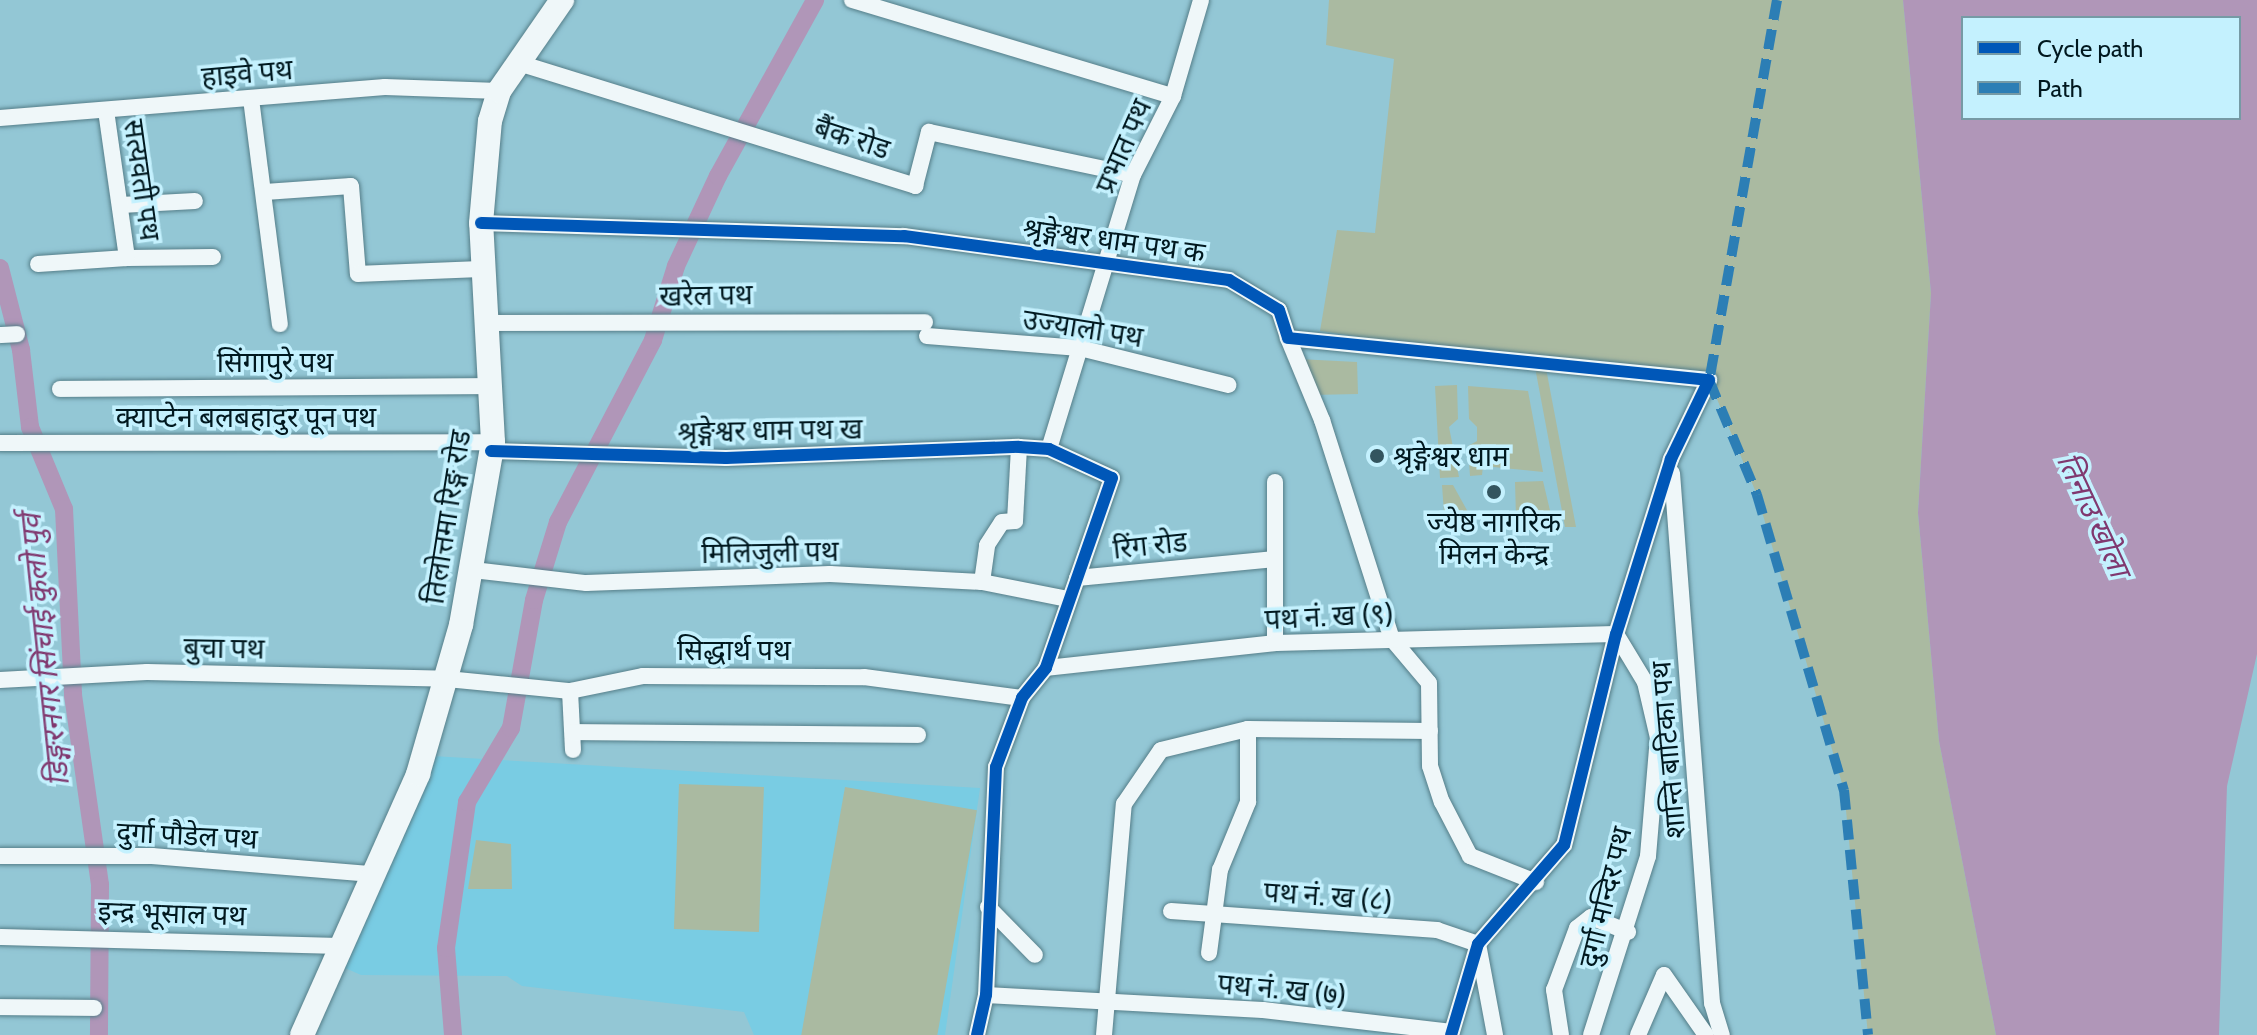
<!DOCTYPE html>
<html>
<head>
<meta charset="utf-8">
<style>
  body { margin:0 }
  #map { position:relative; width:2257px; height:1035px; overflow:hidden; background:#93c7d5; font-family:Cabin,"Noto Sans Devanagari",sans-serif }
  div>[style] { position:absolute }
  .built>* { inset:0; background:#79cce3 }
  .green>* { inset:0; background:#aabaa1; transform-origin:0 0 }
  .water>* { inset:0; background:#b096b8 }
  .canal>* { height:18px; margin:-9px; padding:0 9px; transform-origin:9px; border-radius:9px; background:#b096b8 }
  .roads { filter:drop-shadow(0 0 2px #557e89) drop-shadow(0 0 2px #557e89) }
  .street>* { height:16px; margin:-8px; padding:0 8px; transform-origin:8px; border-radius:8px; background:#eff7f9 }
  .secondary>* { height:24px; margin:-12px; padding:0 12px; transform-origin:12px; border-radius:12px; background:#eff7f9 }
  .quiet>* { height:10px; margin-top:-5px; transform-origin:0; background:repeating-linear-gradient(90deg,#2c7eb5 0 20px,transparent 0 30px) }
  .cycleway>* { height:12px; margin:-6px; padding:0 6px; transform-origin:6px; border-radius:6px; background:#0057b8 }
  .dots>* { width:22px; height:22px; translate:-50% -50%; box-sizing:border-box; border:4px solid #c4f1fe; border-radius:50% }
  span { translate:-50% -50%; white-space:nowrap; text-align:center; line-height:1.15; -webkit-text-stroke:7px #c4f1fe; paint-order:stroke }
  .street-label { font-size:28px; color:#00181f }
  .poi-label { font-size:28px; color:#00181f }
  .left { translate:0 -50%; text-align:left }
  .water-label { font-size:30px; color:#80386f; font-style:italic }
  .legend { position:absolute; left:1961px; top:16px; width:280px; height:104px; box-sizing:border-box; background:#c4f1fe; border:2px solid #769aa5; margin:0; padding:10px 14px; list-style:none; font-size:24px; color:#00181f }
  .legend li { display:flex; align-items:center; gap:16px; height:40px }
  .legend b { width:40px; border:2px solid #769aa5 }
</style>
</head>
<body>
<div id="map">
  <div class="built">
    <div style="clip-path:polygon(432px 756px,980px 788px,945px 1035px,754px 1035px,744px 1012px,522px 986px,507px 976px,361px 975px,345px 968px)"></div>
  </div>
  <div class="green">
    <div style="clip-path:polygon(1329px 0,1903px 0,1931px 293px,1918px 513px,1939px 741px,1996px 1035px,1868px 1035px,1844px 790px,1757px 495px,1709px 380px,1545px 363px,1576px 527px,1565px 527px,1534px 362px,1320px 331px,1337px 230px,1375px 233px,1394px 59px,1326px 45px)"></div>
    <div style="clip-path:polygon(1298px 359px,1357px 362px,1358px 394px,1312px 395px)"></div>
    <div style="clip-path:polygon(1457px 385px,1458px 419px,1449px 427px,1459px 477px,1440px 478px,1435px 386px)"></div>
    <div style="clip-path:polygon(1468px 386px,1528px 391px,1543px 472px,1483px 466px,1482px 475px,1470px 476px,1468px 446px,1477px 441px,1477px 427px,1469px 419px)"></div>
    <div style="clip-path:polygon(1543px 481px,1552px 519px,1516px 517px,1515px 482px)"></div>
    <div style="clip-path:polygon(1442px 485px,1453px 485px,1468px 512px,1444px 513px)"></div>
    <div style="left:679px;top:784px;width:85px;height:145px;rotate:2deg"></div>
    <div style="left:845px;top:787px;width:134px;height:252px;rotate:10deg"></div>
    <div style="clip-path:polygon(476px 840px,511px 844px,512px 889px,468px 889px)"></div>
  </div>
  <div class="water">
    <div style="clip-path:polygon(evenodd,1903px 0,2257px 0,2257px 654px,2227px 786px,2219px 1035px,1996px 1035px,1939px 741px,1918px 513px,1931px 293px,1903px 0,1963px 18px,2239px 18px,2239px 118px,1963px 118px,1963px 18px)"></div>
  </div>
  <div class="canal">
    <div style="left:0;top:268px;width:85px;rotate:75.6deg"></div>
    <div style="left:21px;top:350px;width:78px;rotate:83.3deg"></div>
    <div style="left:30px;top:427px;width:89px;rotate:67.5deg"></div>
    <div style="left:64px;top:509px;width:186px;rotate:87.2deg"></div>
    <div style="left:73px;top:695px;width:192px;rotate:81.9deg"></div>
    <div style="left:100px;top:885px;width:150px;rotate:90.4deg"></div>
    <div style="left:453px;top:1035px;width:87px;rotate:-94.6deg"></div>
    <div style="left:446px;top:948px;width:148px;rotate:-81.8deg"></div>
    <div style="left:467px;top:802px;width:86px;rotate:-59.3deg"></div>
    <div style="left:511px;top:728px;width:130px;rotate:-79.8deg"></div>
    <div style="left:534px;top:600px;width:82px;rotate:-72.9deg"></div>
    <div style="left:558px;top:522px;width:205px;rotate:-62.4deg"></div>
    <div style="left:653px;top:340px;width:77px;rotate:-72.7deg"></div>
    <div style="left:676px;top:266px;width:99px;rotate:-65deg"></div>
    <div style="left:718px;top:176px;width:201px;rotate:-61.1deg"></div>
  </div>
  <div class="roads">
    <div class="street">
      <div style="left:852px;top:0;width:335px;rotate:16.7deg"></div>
      <div style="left:522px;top:64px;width:412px;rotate:17.2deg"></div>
      <div style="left:915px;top:186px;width:56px;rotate:-75.5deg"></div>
      <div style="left:929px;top:132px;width:208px;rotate:11.9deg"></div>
      <div style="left:251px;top:99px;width:227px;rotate:82.7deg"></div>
      <div style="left:0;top:118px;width:386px;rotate:-4.6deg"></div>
      <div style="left:385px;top:87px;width:114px;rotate:2deg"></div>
      <div style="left:265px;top:192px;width:86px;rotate:-4deg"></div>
      <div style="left:351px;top:186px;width:88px;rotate:85.5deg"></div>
      <div style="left:358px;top:274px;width:127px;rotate:-2.3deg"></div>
      <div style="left:121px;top:205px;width:74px;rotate:-3.1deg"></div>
      <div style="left:481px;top:223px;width:423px;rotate:1.8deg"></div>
      <div style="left:904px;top:236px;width:328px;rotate:7.7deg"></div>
      <div style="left:1229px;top:280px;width:58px;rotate:31deg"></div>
      <div style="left:1279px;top:310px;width:29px;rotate:72deg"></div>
      <div style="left:1288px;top:338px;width:423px;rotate:5.7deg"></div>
      <div style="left:1709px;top:380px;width:88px;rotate:115.7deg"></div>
      <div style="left:1671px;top:459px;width:183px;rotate:107.4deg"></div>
      <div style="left:1616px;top:634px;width:217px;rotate:103.8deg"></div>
      <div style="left:1564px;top:845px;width:131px;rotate:131deg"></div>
      <div style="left:1478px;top:944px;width:95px;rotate:106.5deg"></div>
      <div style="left:127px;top:258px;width:86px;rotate:-0.7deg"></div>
      <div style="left:38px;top:264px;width:89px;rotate:-3.9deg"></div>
      <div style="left:127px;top:258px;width:149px;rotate:-98.1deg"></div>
      <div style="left:487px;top:323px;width:438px;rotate:-0.1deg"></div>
      <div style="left:0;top:335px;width:17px;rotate:-3deg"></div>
      <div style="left:927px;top:336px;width:153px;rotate:4.5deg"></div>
      <div style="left:1080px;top:348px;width:153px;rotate:14deg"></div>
      <div style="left:1288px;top:338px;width:89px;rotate:67.5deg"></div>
      <div style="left:1322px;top:420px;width:230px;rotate:72.3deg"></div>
      <div style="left:1392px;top:639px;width:57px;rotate:49.9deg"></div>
      <div style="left:1429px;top:683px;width:83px;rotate:89.3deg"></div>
      <div style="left:1430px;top:766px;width:38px;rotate:72deg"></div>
      <div style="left:1442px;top:802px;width:61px;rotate:62.6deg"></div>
      <div style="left:1470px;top:856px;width:71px;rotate:21.5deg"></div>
      <div style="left:60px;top:389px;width:431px;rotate:-0.4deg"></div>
      <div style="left:0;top:443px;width:493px;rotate:-0.1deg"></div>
      <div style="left:1049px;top:449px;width:287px;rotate:-73deg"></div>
      <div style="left:1133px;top:175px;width:89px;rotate:-63.1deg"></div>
      <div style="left:1173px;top:96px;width:100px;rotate:-73.7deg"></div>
      <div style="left:491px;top:451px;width:235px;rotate:1.7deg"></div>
      <div style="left:726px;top:458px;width:293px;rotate:-2.2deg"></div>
      <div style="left:1019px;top:447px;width:30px;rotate:4deg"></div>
      <div style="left:1049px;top:449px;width:69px;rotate:24.7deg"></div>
      <div style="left:1112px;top:478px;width:201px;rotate:109.2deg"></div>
      <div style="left:1046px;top:668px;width:38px;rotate:129deg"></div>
      <div style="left:1022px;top:698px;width:74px;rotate:110.6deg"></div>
      <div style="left:996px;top:767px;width:228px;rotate:92.5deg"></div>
      <div style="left:986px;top:995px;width:41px;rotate:102.7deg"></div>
      <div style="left:1672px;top:473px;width:532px;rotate:85.68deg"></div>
      <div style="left:1712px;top:1003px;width:34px;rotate:73deg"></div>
      <div style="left:1275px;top:482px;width:161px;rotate:90deg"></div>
      <div style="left:473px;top:570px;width:114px;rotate:6.6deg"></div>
      <div style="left:586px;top:583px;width:244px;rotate:-2.1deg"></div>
      <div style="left:830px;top:574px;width:152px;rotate:3deg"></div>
      <div style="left:982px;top:582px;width:88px;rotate:11.2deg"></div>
      <div style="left:1077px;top:578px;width:199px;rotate:-5.5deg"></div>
      <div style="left:982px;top:582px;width:37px;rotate:-82deg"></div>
      <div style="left:987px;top:545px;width:27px;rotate:-57deg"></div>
      <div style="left:1002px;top:522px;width:13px;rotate:-4deg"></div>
      <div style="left:1015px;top:521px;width:74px;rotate:-86.9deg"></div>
      <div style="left:1046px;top:668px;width:230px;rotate:-6.2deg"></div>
      <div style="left:1275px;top:643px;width:341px;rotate:-1.5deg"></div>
      <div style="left:0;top:680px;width:147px;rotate:-3.1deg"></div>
      <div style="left:147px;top:672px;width:300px;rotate:1.3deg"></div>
      <div style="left:447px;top:679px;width:124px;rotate:5.6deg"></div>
      <div style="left:570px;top:691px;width:75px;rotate:-11.6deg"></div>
      <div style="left:643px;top:676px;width:221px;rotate:0.3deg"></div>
      <div style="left:864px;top:677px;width:159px;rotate:7.6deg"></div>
      <div style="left:570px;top:691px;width:59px;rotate:87.1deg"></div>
      <div style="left:573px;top:732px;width:345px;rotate:0.5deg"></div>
      <div style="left:0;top:856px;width:152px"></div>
      <div style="left:152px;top:856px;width:221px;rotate:4.7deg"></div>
      <div style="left:988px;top:907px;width:67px;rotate:45.6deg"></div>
      <div style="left:1171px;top:911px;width:267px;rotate:4.1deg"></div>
      <div style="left:1437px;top:930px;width:43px;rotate:18.9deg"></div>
      <div style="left:1478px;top:944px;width:93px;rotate:79.4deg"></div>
      <div style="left:0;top:937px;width:341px;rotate:1.5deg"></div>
      <div style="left:1209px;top:953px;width:84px;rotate:-82.5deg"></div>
      <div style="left:1220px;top:870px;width:74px;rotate:-67.6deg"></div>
      <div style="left:1248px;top:802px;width:73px;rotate:-90deg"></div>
      <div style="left:986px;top:995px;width:277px;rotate:3.1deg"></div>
      <div style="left:1263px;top:1010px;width:190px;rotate:6.6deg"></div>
      <div style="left:0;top:1007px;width:94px;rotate:0.6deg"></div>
      <div style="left:1104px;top:1035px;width:232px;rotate:-85.1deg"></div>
      <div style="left:1124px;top:804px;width:65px;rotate:-55.6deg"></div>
      <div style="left:1161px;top:750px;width:89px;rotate:-13.6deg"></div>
      <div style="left:1248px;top:729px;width:182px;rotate:0.6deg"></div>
      <div style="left:1561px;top:1035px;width:46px;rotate:-98.8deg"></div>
      <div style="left:1554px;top:990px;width:66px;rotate:-69.6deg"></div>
      <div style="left:1577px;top:928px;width:18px;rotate:-38deg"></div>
      <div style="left:1591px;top:917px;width:40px;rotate:22deg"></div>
      <div style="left:1591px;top:1035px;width:188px;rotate:-72.3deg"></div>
      <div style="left:1648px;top:856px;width:118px;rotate:-85.2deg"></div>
      <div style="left:1658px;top:738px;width:57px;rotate:-103.1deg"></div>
      <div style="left:1645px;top:682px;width:56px;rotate:-121.1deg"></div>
      <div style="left:1638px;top:1035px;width:65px;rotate:-66.6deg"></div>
      <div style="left:1664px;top:975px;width:73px;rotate:55deg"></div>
    </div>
    <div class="secondary">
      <div style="left:302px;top:1035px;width:286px;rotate:-66deg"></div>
      <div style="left:418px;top:774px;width:155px;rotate:-73.9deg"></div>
      <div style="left:461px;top:625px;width:186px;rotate:-80.1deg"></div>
      <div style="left:493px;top:442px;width:219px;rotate:-93.1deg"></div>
      <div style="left:481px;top:223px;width:102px;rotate:-85deg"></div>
      <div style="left:490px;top:121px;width:31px;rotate:-73deg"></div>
      <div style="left:499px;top:91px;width:111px;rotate:-55.3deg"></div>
    </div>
  </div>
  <div class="quiet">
    <div style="left:1777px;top:0;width:386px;rotate:100.1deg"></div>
    <div style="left:1709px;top:380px;width:125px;rotate:67.3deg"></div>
    <div style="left:1757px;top:495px;width:308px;rotate:73.6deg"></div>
    <div style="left:1844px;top:790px;width:246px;rotate:84.4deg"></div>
  </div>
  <div class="cycleway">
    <div style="left:481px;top:223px;width:423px;rotate:1.8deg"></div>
    <div style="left:904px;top:236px;width:328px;rotate:7.7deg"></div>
    <div style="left:1229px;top:280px;width:58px;rotate:31deg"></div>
    <div style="left:1279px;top:310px;width:29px;rotate:72deg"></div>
    <div style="left:1288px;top:338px;width:423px;rotate:5.7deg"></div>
    <div style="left:1709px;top:380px;width:88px;rotate:115.7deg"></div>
    <div style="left:1671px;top:459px;width:183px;rotate:107.4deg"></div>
    <div style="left:1616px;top:634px;width:217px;rotate:103.8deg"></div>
    <div style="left:1564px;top:845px;width:131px;rotate:131deg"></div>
    <div style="left:1478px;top:944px;width:95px;rotate:106.5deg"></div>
    <div style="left:491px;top:451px;width:235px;rotate:1.7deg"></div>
    <div style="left:726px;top:458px;width:293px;rotate:-2.2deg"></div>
    <div style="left:1019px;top:447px;width:30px;rotate:4deg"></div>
    <div style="left:1049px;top:449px;width:69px;rotate:24.7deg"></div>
    <div style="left:1112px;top:478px;width:201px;rotate:109.2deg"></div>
    <div style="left:1046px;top:668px;width:38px;rotate:129deg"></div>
    <div style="left:1022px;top:698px;width:74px;rotate:110.6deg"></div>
    <div style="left:996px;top:767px;width:228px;rotate:92.5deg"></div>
    <div style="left:986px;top:995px;width:41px;rotate:102.7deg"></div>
  </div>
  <div class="dots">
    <div style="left:1377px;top:456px;background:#33555f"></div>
    <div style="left:1494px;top:492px;background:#33555f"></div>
  </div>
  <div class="street-label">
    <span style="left:247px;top:73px;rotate:-5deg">हाइवे पथ</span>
    <span style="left:852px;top:138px;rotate:18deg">बैंक रोड</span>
    <span style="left:1123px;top:146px;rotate:-66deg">प्रभात पथ</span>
    <span style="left:142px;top:180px;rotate:82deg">सत्यवती पथ</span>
    <span style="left:1114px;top:240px;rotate:8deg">श्रृङ्गेश्वर धाम पथ क</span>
    <span style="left:706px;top:295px;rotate:-1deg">खरेल पथ</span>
    <span style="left:1083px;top:328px;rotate:9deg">उज्यालो पथ</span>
    <span style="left:275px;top:362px">सिंगापुरे पथ</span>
    <span style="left:246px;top:417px">क्याप्टेन बलबहादुर पून पथ</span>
    <span style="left:770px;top:430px;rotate:-1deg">श्रृङ्गेश्वर धाम पथ ख</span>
    <span style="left:447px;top:517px;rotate:-81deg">तिलोत्तमा रिङ्ग रोड</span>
    <span style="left:1150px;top:545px;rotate:-6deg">रिंग रोड</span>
    <span style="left:770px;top:552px;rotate:-1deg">मिलिजुली पथ</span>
    <span style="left:1329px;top:616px;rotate:-3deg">पथ नं. ख (९)</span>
    <span style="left:224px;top:648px;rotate:1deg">बुचा पथ</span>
    <span style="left:734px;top:650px">सिद्धार्थ पथ</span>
    <span style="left:1668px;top:750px;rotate:-95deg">शान्ति बाटिका पथ</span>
    <span style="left:187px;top:835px;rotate:3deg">दुर्गा पौडेल पथ</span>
    <span style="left:1328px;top:896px;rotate:4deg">पथ नं. ख (८)</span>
    <span style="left:1605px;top:897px;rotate:-76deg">दुर्गा मन्दिर पथ</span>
    <span style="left:172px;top:913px;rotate:2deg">इन्द्र भूसाल पथ</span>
    <span style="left:1282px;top:989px;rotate:5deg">पथ नं. ख (७)</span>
  </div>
  <div class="poi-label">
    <span class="left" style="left:1393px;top:456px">श्रृङ्गेश्वर धाम</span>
    <span style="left:1494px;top:538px">ज्येष्ठ नागरिक<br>मिलन केन्द्र</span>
  </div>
  <div class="water-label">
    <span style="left:2093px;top:515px;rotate:65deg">तिनाउ खोला</span>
    <span style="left:45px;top:650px;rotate:-96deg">डिङ्गरनगर सिंचाई कुलो पुर्व</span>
  </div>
  <ul class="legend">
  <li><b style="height:10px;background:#0057b8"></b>Cycle path</li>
  <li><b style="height:10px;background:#2c7eb5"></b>Path</li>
  </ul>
</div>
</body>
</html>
